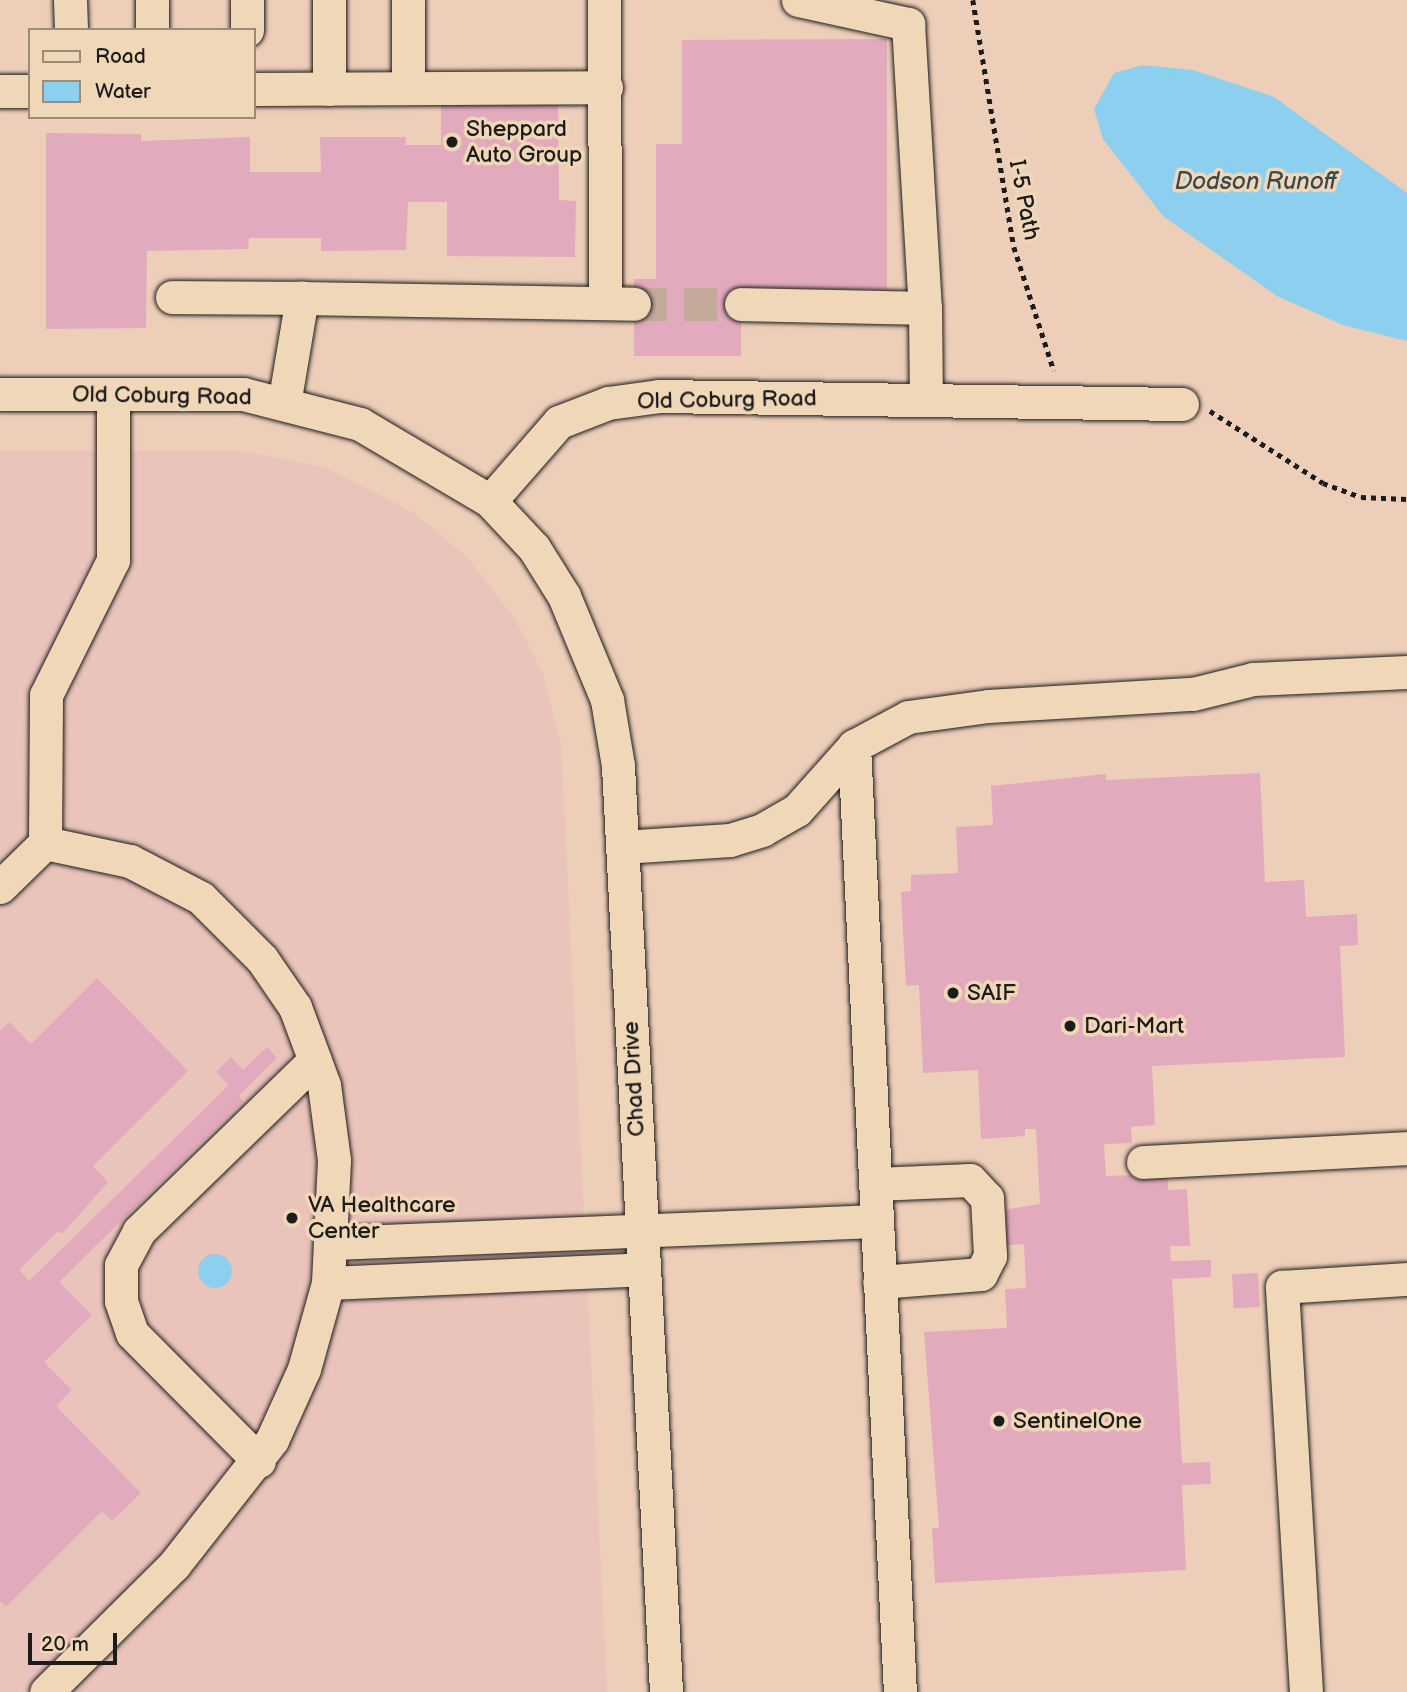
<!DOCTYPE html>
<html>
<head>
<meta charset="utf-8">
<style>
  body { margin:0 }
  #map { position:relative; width:1407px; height:1692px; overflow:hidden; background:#edceb9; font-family:"Balsamiq Sans",sans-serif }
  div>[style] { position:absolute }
  .built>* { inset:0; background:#eac3ba }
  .water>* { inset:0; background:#8dcfee }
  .round { border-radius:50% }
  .building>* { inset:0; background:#e2aabd; transform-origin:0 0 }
  .minor-tunnel>* { height:33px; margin-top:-16.5px; transform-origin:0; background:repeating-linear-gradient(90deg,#c3aa9a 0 33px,transparent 0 50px) }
  .path>* { height:4.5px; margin-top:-2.25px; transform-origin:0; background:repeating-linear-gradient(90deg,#1c1c1c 0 5px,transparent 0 10px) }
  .roads { filter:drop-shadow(0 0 2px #1c1c1c) drop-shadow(0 0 2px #1c1c1c) }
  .minor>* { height:33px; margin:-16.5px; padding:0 16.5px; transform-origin:16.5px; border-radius:16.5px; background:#f0d7b8 }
  .dots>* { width:19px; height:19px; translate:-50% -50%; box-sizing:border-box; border:4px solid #f0d7b8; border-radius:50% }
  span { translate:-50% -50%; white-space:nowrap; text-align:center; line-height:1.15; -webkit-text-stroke:7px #f0d7b8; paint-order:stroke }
  .poi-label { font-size:23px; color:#1c1c1c }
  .left { translate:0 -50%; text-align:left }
  .street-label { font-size:23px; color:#1c1c1c }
  .water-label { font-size:24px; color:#384950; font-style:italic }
  .legend { position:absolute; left:28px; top:28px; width:228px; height:91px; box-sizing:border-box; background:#f0d7b8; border:2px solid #9b8c7a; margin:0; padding:9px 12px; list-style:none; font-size:21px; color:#1c1c1c }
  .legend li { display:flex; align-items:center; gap:14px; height:35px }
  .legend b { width:35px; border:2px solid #9b8c7a }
  .scale { position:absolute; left:28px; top:1633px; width:89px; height:32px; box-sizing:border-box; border:4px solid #1c1c1c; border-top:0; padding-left:9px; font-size:21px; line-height:24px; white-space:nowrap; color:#1c1c1c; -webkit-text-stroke:5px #f0d7b8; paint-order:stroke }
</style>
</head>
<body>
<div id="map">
  <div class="built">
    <div style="clip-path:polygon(0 451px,242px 451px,324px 467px,413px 512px,467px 557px,514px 618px,542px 671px,561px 744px,607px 1692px,0 1692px)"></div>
  </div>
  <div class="water">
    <div style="clip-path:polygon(1143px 65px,1193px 70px,1274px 97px,1407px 193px,1407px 341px,1343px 325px,1277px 296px,1163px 216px,1103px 139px,1094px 109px,1114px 73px)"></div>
    <div class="round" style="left:198px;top:1254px;width:34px;height:34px"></div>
  </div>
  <div class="building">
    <div style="clip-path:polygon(887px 39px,887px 289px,741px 289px,741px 356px,634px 356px,634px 279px,656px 279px,656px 144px,682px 144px,682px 40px)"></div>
    <div style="clip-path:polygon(558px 96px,559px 200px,576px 201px,575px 257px,447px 256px,447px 202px,408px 202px,406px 250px,321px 251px,321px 238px,249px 238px,248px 249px,147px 251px,146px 328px,46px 329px,46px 133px,141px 134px,141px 141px,250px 137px,250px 172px,321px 172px,320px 137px,406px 137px,405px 145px,441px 145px,441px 97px)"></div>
    <div style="clip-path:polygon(1260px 773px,1265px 882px,1304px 880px,1306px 917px,1357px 914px,1358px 945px,1340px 946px,1345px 1057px,1152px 1066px,1155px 1125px,1131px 1127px,1132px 1143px,1104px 1144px,1106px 1176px,1168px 1174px,1168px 1190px,1187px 1189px,1190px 1246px,1170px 1246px,1171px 1261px,1211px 1260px,1211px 1277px,1172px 1279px,1182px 1463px,1210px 1462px,1211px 1484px,1182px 1485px,1186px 1570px,935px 1583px,932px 1528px,939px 1528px,924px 1332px,1007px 1328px,1005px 1289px,1026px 1288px,1024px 1244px,999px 1246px,997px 1211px,1040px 1204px,1036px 1129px,1025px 1129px,1025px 1136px,981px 1139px,978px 1070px,923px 1073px,919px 985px,906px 986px,901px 892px,911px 891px,911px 875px,958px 873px,956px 827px,993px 825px,991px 786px,1106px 774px,1106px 780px)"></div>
    <div style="clip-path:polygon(97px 978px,188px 1071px,93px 1166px,108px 1182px,62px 1234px,58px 1231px,19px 1270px,29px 1281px,229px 1085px,216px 1072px,231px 1057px,243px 1070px,267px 1047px,277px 1058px,239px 1096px,243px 1101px,59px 1282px,92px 1315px,44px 1362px,72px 1390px,56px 1406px,141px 1493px,112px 1521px,102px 1511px,6px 1607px,0 1601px,0 1031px,9px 1022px,31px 1044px)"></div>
    <div style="left:1258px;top:1273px;width:34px;height:26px;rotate:87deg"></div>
  </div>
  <div class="minor-tunnel">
    <div style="left:634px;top:304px;width:107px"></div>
  </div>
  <div class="path">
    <div style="left:973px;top:0;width:250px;rotate:80.6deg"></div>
    <div style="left:1014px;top:247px;width:130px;rotate:72.1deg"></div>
    <div style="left:1210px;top:411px;width:134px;rotate:32.5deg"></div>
    <div style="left:1323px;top:483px;width:40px;rotate:20.2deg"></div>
    <div style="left:1361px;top:497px;width:46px;rotate:2.5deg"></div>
  </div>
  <div class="roads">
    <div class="minor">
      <div style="left:70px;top:0;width:30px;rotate:88deg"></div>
      <div style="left:152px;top:0;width:30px;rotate:90deg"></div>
      <div style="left:247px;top:0;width:30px;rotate:90deg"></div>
      <div style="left:408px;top:0;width:88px;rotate:90deg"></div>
      <div style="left:604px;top:0;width:303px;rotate:89.8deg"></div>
      <div style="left:798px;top:0;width:113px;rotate:12.3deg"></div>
      <div style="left:908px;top:24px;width:285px;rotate:86.6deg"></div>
      <div style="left:254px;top:89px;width:352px;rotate:-0.3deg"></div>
      <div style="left:329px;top:89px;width:89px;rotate:-90deg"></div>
      <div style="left:0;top:91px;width:30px"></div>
      <div style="left:172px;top:297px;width:130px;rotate:0.4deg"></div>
      <div style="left:741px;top:304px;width:184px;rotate:1.2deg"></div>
      <div style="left:925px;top:308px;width:92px;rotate:89.4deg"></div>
      <div style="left:0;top:394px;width:243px"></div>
      <div style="left:243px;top:394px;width:121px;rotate:14.4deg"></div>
      <div style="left:360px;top:424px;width:151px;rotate:30.6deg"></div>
      <div style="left:490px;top:501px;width:64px;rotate:46.9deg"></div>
      <div style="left:534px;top:548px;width:57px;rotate:58deg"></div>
      <div style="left:564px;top:596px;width:113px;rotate:67.5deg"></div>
      <div style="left:607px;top:700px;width:67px;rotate:80.5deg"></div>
      <div style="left:618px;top:766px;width:927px;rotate:87.03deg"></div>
      <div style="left:284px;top:404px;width:108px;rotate:-80.4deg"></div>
      <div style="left:302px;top:298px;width:332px;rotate:1deg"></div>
      <div style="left:490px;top:501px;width:105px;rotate:-48.9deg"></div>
      <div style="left:559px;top:422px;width:53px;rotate:-21.2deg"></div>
      <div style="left:608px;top:403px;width:51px;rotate:-7.8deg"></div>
      <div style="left:659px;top:396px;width:523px;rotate:0.88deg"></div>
      <div style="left:854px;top:746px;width:947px;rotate:87.22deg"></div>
      <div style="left:45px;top:843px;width:148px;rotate:-89.6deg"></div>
      <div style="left:46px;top:695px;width:151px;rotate:-63.6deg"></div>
      <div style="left:113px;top:560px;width:166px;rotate:-90deg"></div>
      <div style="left:622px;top:847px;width:108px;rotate:-3.7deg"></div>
      <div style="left:730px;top:840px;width:34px;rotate:-17deg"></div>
      <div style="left:762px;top:830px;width:40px;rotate:-29.7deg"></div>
      <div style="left:797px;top:810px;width:86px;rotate:-48.3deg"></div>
      <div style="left:854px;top:746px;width:61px;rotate:-28.2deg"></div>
      <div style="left:908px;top:717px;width:81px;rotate:-7.8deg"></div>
      <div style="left:988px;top:706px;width:205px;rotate:-3.4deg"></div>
      <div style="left:1193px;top:694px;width:62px;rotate:-14deg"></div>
      <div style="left:1253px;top:679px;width:154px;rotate:-2.6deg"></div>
      <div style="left:0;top:887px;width:63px;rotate:-44.4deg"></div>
      <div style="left:45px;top:843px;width:87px;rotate:12deg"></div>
      <div style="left:130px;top:861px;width:80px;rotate:27.5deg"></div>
      <div style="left:201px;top:898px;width:86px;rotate:45deg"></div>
      <div style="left:262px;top:959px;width:58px;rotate:55.5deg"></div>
      <div style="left:295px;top:1007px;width:83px;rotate:69.6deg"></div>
      <div style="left:324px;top:1085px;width:76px;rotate:82.4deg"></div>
      <div style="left:334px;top:1160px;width:123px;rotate:92.8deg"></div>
      <div style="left:328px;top:1283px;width:89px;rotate:105.6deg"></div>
      <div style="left:304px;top:1369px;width:78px;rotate:114.3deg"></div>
      <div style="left:272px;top:1440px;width:159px;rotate:128.1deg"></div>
      <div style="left:174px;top:1565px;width:180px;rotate:135.2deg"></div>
      <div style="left:1143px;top:1162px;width:264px;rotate:-3deg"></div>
      <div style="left:875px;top:1184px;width:95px;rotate:-2.4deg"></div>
      <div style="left:970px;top:1180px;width:25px;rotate:47deg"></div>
      <div style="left:987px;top:1198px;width:58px;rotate:87deg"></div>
      <div style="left:990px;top:1256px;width:20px;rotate:117deg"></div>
      <div style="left:981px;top:1274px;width:102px;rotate:175.5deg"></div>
      <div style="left:334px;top:1243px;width:542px;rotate:-2.32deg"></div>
      <div style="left:328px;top:1283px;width:316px;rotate:-2.5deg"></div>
      <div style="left:259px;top:1461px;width:180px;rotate:-134.8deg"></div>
      <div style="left:132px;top:1333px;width:34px;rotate:-109deg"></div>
      <div style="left:121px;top:1301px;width:36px;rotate:-90deg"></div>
      <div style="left:121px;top:1265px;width:38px;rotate:-62deg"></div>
      <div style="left:139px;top:1231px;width:245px;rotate:-44.2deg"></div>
      <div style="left:1306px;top:1692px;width:406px;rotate:-93.4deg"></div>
      <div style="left:1282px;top:1287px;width:125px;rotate:-3.7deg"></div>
    </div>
  </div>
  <div class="dots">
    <div style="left:452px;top:142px;background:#1c1c1c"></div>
    <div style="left:953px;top:993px;background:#1c1c1c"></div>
    <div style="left:1070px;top:1026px;background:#1c1c1c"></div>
    <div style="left:292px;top:1218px;background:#1c1c1c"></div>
    <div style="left:999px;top:1421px;background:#1c1c1c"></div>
  </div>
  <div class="poi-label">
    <span class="left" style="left:466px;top:142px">Sheppard<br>Auto Group</span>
    <span class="left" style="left:967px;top:993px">SAIF</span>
    <span class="left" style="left:1084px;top:1026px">Dari-Mart</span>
    <span class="left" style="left:308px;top:1218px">VA Healthcare<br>Center</span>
    <span class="left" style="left:1013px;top:1421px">SentinelOne</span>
  </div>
  <div class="street-label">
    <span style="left:1024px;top:200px;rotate:79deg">I-5 Path</span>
    <span style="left:162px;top:396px;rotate:1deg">Old Coburg Road</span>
    <span style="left:727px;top:400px;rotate:-1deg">Old Coburg Road</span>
    <span style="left:634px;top:1079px;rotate:-93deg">Chad Drive</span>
  </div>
  <div class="water-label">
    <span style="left:1256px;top:182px">Dodson Runoff</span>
  </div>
  <ul class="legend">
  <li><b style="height:9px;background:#f0d7b8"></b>Road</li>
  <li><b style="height:19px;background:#8dcfee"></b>Water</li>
  </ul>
  <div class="scale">20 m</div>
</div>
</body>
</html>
